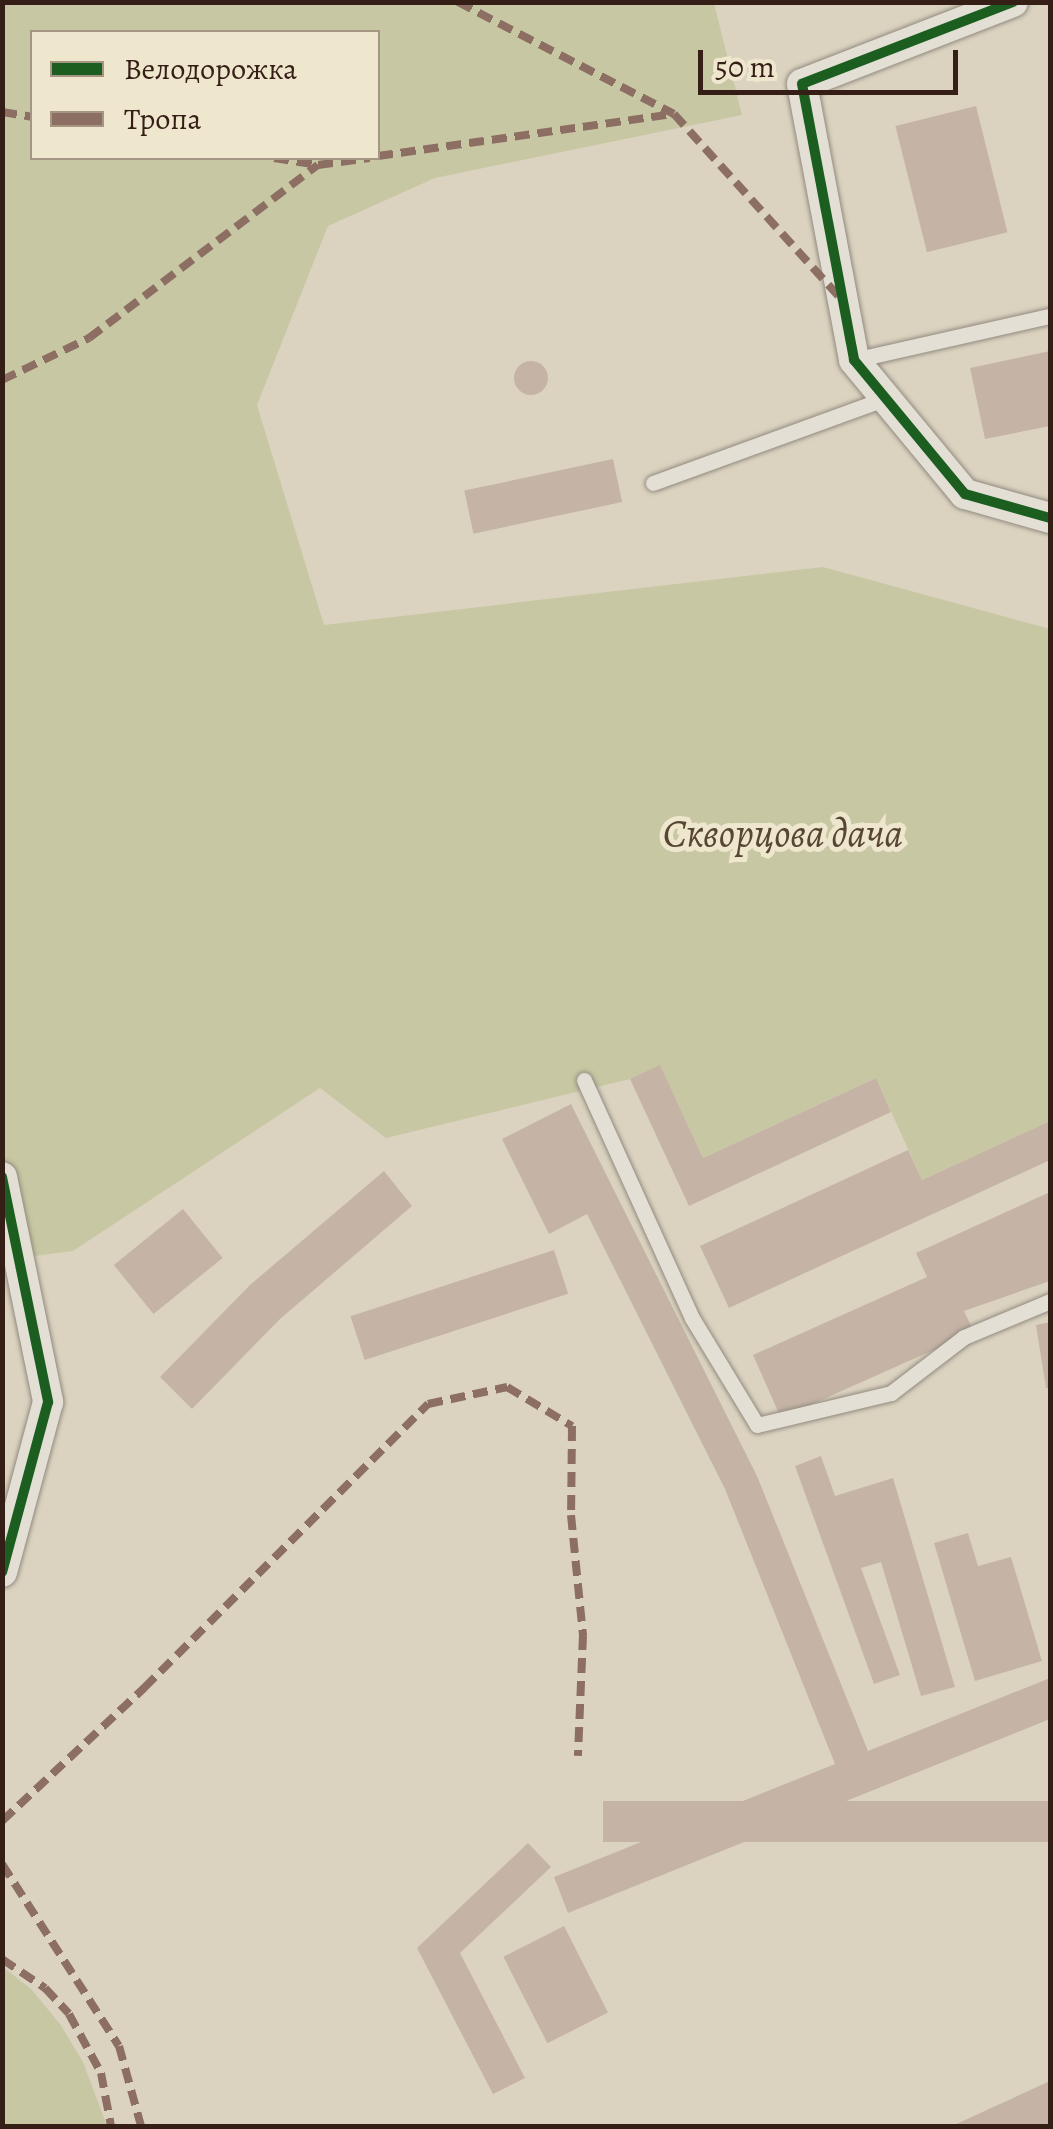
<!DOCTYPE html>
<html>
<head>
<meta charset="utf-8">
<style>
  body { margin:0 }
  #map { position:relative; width:1053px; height:2129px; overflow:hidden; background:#dbd3c0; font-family:Alegreya,serif }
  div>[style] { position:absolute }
  .green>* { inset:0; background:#c8c7a3 }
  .building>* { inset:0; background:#c5b4a6; transform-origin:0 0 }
  .round { border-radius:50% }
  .roads { filter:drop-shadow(0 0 2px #928a7f) drop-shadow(0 0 2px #928a7f) }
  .lane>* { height:15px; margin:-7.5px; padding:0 7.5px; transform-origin:7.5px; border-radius:7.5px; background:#e3dfd5 }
  .street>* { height:30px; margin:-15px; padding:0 15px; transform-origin:15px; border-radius:15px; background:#e3dfd5 }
  .quiet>* { height:8px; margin-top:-4px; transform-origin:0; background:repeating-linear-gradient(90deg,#8d6e63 0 15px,transparent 0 23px) }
  .cycleway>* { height:10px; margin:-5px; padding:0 5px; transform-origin:5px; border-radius:5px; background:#1b5e20 }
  span { translate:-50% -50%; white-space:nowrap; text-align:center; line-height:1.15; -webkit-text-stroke:10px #efe6ce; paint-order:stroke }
  .park-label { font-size:40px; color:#564632; font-style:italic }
  .frame { position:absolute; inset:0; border:5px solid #351e15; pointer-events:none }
  .legend { position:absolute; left:30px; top:30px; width:350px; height:130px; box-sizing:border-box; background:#efe6ce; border:2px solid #a59684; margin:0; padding:12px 18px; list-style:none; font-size:30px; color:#351e15 }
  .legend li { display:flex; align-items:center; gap:20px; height:50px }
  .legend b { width:50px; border:2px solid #a59684 }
  .scale { position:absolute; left:698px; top:50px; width:260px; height:45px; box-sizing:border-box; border:5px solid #351e15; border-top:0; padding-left:12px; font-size:30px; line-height:35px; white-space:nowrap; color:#351e15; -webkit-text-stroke:8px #efe6ce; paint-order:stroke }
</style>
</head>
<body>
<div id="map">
  <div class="green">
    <div style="clip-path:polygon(evenodd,2px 3px,714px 3px,742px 115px,435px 178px,328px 226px,257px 405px,324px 625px,823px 567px,1050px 629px,1050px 1121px,922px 1180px,876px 1078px,703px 1158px,660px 1066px,630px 1079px,386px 1138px,320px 1088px,73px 1251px,3px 1260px,2px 3px,32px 32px,378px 32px,378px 158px,32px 158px,32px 32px)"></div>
    <div style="clip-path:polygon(3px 1967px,31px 1989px,60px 2024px,83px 2062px,107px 2126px,3px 2126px)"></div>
  </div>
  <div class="building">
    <div style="left:976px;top:106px;width:130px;height:83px;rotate:76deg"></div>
    <div style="clip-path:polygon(1050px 351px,1050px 426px,985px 439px,970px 368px)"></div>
    <div class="round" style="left:514px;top:361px;width:34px;height:34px"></div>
    <div style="left:613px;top:459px;width:44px;height:152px;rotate:78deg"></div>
    <div style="clip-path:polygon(660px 1065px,703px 1158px,876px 1078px,891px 1112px,689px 1206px,630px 1079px)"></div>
    <div style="clip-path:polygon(571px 1104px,757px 1476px,868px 1751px,1050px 1678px,1050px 1719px,568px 1913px,554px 1877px,835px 1764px,725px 1489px,587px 1214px,549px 1234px,502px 1139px)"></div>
    <div style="clip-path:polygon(1050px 1121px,1050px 1160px,729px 1308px,700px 1246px,908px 1150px,922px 1180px)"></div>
    <div style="clip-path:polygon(384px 1171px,412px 1206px,280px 1319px,192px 1409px,160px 1377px,250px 1285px)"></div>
    <div style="clip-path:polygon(1050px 1192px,1050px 1281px,964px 1311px,974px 1332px,781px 1418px,753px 1355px,927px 1277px,916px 1253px)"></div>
    <div style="left:183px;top:1209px;width:63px;height:89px;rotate:51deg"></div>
    <div style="left:554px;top:1250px;width:46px;height:214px;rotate:72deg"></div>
    <div style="clip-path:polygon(1050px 1322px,1050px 1388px,1046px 1388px,1036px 1325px)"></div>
    <div style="clip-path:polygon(821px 1456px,835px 1496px,893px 1478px,955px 1687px,921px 1696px,881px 1562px,861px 1568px,900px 1675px,874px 1684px,795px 1466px)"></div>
    <div style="clip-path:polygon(968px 1533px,978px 1566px,1011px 1557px,1042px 1661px,975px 1681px,934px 1543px)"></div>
    <div style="left:1050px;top:1801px;width:41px;height:447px;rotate:90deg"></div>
    <div style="clip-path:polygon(528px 1843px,551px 1867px,460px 1953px,525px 2078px,493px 2094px,417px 1948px)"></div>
    <div style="left:564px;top:1926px;width:97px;height:68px;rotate:63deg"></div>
    <div style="clip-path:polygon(1050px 2081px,1050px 2126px,952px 2126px)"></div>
  </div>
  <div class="roads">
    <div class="lane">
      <div style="left:854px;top:360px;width:201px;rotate:-12.7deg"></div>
      <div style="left:653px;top:483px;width:248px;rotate:-20deg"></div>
      <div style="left:584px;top:1080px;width:261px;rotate:65.6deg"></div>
      <div style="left:692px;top:1318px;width:125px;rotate:58.7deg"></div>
      <div style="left:757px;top:1425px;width:138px;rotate:-13.4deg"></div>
      <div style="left:891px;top:1393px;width:92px;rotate:-37.5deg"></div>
      <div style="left:964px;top:1337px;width:93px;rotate:-22.7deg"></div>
    </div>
    <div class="street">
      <div style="left:1013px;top:2px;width:226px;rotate:158.8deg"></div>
      <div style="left:802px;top:84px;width:281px;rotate:79.3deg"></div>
      <div style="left:854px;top:360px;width:174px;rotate:50.4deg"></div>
      <div style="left:965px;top:494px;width:88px;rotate:15.8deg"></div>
      <div style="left:2px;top:1177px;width:230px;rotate:78.4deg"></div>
      <div style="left:48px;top:1402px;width:176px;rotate:105.1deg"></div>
    </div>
  </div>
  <div class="quiet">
    <div style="left:458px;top:2px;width:243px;rotate:27.4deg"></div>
    <div style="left:674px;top:114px;width:248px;rotate:47.9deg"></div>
    <div style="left:2px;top:112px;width:30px;rotate:9deg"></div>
    <div style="left:378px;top:156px;width:299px;rotate:-8.1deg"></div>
    <div style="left:274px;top:158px;width:45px;rotate:9deg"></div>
    <div style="left:318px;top:165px;width:52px;rotate:-7.7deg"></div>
    <div style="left:2px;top:380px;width:97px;rotate:-25.8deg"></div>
    <div style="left:89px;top:338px;width:287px;rotate:-37.1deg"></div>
    <div style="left:2px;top:1821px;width:195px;rotate:-43.1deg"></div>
    <div style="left:144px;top:1688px;width:402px;rotate:-45deg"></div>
    <div style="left:428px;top:1404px;width:81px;rotate:-12.1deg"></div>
    <div style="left:507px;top:1387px;width:76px;rotate:31deg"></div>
    <div style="left:572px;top:1426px;width:89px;rotate:90.6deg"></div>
    <div style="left:571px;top:1515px;width:121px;rotate:84.3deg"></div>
    <div style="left:583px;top:1635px;width:121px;rotate:92.4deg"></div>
    <div style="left:2px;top:1864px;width:216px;rotate:57.3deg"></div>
    <div style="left:119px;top:2046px;width:83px;rotate:74.6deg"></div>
    <div style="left:2px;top:1959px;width:52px;rotate:34deg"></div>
    <div style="left:45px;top:1988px;width:35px;rotate:47deg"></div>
    <div style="left:69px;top:2014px;width:67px;rotate:61.5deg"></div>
    <div style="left:101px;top:2073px;width:54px;rotate:79.3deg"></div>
  </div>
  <div class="cycleway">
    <div style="left:1013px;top:2px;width:226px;rotate:158.8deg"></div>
    <div style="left:802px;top:84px;width:281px;rotate:79.3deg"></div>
    <div style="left:854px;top:360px;width:174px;rotate:50.4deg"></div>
    <div style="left:965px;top:494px;width:88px;rotate:15.8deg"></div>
    <div style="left:2px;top:1177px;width:230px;rotate:78.4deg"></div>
    <div style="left:48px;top:1402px;width:176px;rotate:105.1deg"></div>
  </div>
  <div class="park-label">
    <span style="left:783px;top:834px">Скворцова дача</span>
  </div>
  <div class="frame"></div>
  <ul class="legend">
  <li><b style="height:12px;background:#1b5e20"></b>Велодорожка</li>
  <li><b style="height:12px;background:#8d6e63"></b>Тропа</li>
  </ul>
  <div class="scale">50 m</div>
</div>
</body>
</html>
